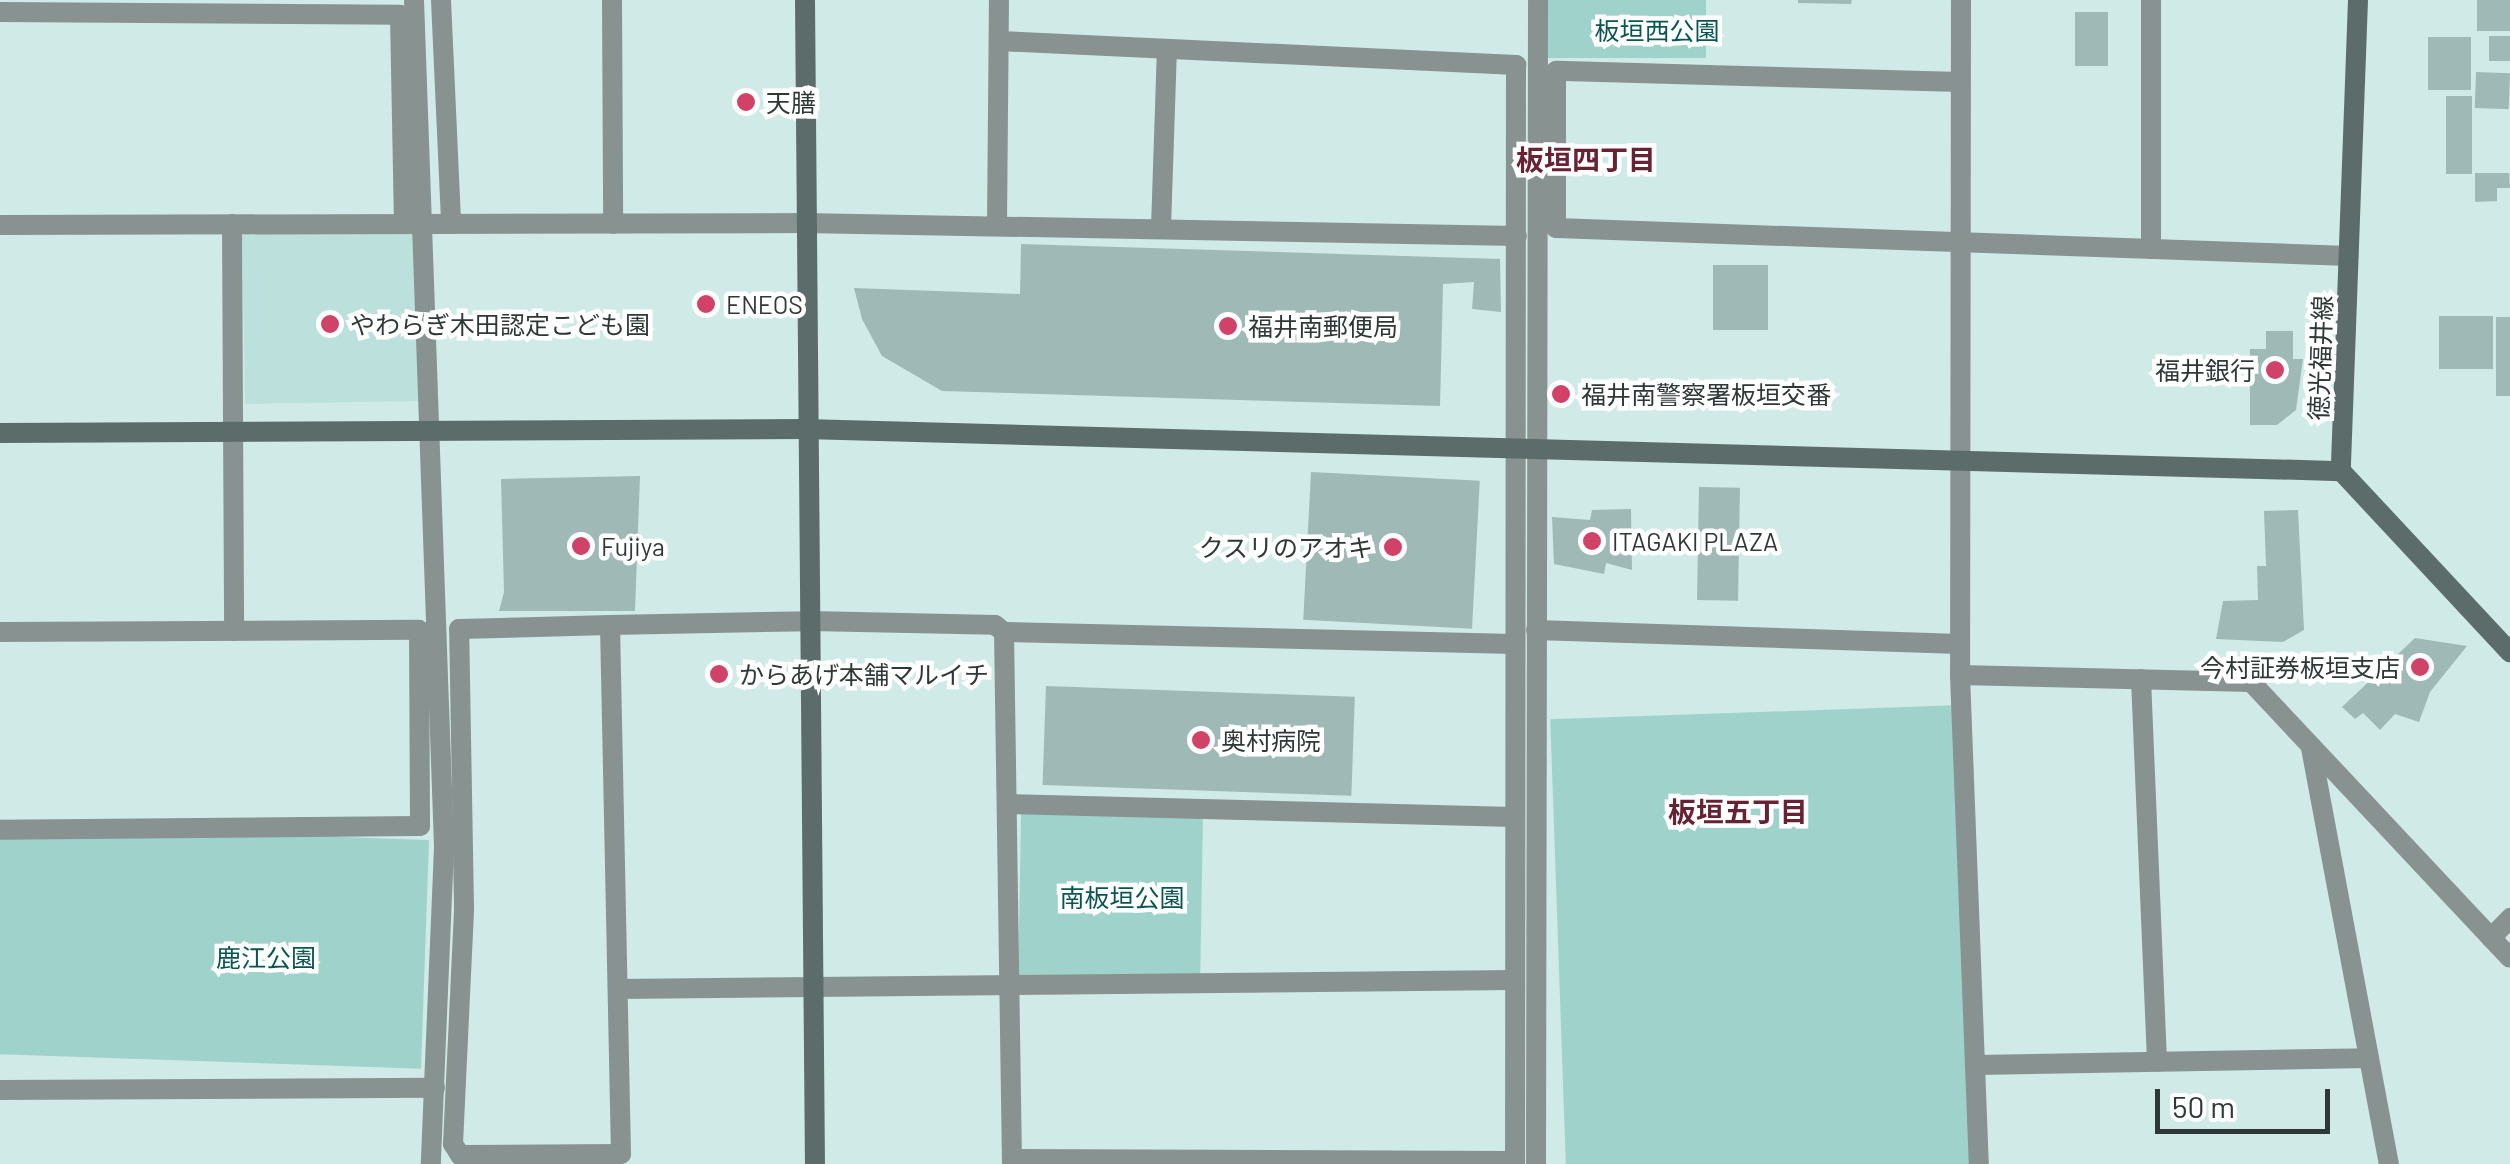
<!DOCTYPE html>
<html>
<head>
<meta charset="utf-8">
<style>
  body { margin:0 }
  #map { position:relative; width:2510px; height:1164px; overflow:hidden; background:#d0eae7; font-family:Barlow,"Noto Sans JP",sans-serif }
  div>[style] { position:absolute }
  .built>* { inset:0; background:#bce0dc; transform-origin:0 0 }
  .green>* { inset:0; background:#a0d2cc; transform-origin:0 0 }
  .building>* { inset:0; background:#9fb9b6; transform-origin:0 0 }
  .street>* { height:20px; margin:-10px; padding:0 10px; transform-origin:10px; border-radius:10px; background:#889291 }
  .secondary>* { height:20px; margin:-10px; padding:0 10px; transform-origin:10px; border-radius:10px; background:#5c6c6a }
  .dots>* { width:28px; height:28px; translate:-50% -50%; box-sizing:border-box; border:5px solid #fff; border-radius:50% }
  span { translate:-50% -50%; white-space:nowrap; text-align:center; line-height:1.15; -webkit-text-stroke:9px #fff; paint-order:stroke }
  .park-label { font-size:25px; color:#075652 }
  .poi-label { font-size:25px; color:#2e3937 }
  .left { translate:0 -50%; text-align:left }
  .right { translate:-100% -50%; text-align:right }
  .street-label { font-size:25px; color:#2e3937 }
  .neighbourhood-label { font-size:28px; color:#672233; font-weight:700 }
  .scale { position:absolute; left:2155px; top:1089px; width:175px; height:45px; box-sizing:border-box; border:5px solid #2e3937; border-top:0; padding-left:12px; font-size:30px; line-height:35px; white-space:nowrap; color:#2e3937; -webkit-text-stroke:8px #fff; paint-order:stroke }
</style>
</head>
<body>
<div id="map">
  <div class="built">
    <div style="left:416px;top:230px;width:171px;height:174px;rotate:89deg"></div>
  </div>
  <div class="green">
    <div style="left:1546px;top:0;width:160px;height:58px"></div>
    <div style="left:1961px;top:705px;width:459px;height:411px;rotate:88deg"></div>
    <div style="left:1021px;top:814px;width:182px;height:162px;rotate:1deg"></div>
    <div style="left:429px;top:840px;width:229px;height:429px;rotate:92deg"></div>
  </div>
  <div class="building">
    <div style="clip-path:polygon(1798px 0,1852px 0,1851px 4px,1798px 3px)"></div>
    <div style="left:2477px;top:0;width:33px;height:31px"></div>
    <div style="left:2075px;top:12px;width:33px;height:54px"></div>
    <div style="left:2489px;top:36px;width:21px;height:25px"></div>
    <div style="left:2428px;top:37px;width:43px;height:53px"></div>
    <div style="left:2476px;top:72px;width:34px;height:36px;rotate:2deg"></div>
    <div style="left:2446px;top:96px;width:26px;height:78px"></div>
    <div style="clip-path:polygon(2475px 173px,2509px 173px,2510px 188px,2497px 188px,2497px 201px,2475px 202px)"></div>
    <div style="clip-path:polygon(1021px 244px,1500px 259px,1501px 312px,1472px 309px,1474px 282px,1443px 284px,1440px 406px,942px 391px,882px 356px,862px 319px,854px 288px,1020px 294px)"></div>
    <div style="left:1713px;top:265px;width:55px;height:65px"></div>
    <div style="left:2493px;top:316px;width:53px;height:54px;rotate:90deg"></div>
    <div style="left:2496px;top:317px;width:14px;height:79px"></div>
    <div style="clip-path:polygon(2266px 331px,2293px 331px,2293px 359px,2303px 359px,2296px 410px,2277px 425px,2250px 425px,2250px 349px,2266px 349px)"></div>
    <div style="left:1311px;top:472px;width:169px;height:148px;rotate:3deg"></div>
    <div style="clip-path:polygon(640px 476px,635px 611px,499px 611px,504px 592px,501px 479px)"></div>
    <div style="left:1699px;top:487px;width:41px;height:113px;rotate:1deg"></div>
    <div style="clip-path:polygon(1631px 509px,1632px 570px,1606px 563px,1604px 574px,1554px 564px,1552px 517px,1590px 520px,1592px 510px)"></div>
    <div style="clip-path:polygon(2298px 510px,2304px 630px,2283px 642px,2216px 639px,2223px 601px,2258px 600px,2257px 566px,2266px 566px,2264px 511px)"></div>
    <div style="clip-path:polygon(2415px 638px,2467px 646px,2430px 692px,2419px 722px,2395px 714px,2380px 730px,2363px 713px,2355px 719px,2342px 707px)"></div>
    <div style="left:1046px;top:686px;width:309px;height:99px;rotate:2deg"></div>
  </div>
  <div class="street">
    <div style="left:414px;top:0;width:849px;rotate:87.97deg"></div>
    <div style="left:444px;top:848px;width:316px;rotate:92.4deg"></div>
    <div style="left:441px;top:0;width:224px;rotate:87.4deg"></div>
    <div style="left:612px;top:0;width:224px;rotate:89.7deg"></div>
    <div style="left:1961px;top:0;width:675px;rotate:90.08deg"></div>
    <div style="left:1960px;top:675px;width:489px;rotate:87.8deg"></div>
    <div style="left:2151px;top:0;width:249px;rotate:90deg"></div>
    <div style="left:0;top:12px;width:400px;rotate:0.4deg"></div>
    <div style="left:400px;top:15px;width:209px;rotate:88.9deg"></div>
    <div style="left:999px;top:41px;width:518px;rotate:2.66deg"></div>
    <div style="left:1516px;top:65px;width:1099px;rotate:90.05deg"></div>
    <div style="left:1960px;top:82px;width:404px;rotate:-178.4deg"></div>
    <div style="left:1556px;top:71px;width:157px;rotate:90deg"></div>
    <div style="left:1556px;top:228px;width:793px;rotate:2.02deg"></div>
    <div style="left:232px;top:224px;width:407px;rotate:89.7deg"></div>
    <div style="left:0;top:225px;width:803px;rotate:-0.14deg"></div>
    <div style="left:803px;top:223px;width:714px;rotate:1.04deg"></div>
    <div style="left:997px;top:225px;width:225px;rotate:-89.5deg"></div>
    <div style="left:1161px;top:228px;width:179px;rotate:-88.1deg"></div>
    <div style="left:610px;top:625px;width:529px;rotate:88.81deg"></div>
    <div style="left:621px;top:1154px;width:161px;rotate:179.6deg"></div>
    <div style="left:460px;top:1155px;width:13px;rotate:-122deg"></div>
    <div style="left:453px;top:1144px;width:236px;rotate:-87.3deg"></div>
    <div style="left:464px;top:908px;width:279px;rotate:-91deg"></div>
    <div style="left:459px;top:629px;width:151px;rotate:-1.5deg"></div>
    <div style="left:610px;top:625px;width:200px;rotate:-1.1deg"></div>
    <div style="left:810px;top:621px;width:185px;rotate:1.2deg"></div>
    <div style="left:995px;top:625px;width:11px;rotate:38deg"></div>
    <div style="left:1536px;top:630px;width:424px;rotate:1.9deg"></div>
    <div style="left:0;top:632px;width:419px;rotate:-0.3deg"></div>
    <div style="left:419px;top:630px;width:196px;rotate:89.7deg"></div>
    <div style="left:420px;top:826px;width:420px;rotate:179.5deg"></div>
    <div style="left:1960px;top:675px;width:291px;rotate:1.4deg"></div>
    <div style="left:2251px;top:682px;width:378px;rotate:46.8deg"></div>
    <div style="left:2141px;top:679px;width:383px;rotate:87.6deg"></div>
    <div style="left:2311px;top:748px;width:423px;rotate:79.4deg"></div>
    <div style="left:1007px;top:804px;width:507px;rotate:1.47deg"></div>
    <div style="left:2491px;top:938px;width:28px;rotate:-46deg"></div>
    <div style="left:618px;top:989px;width:897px;rotate:-0.57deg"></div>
    <div style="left:1975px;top:1065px;width:394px;rotate:-1deg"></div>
    <div style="left:0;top:1090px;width:435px;rotate:-0.3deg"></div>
    <div style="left:1012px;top:1159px;width:503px;rotate:0.23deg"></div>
    <div style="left:1012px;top:1164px;width:532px;rotate:-90.86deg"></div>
    <div style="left:1004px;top:632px;width:510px;rotate:1.35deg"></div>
    <div style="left:1536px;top:1164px;width:1164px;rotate:-89.9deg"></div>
  </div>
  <div class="secondary">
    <div style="left:805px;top:0;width:1164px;rotate:89.51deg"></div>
    <div style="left:2358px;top:0;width:471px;rotate:92.1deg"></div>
    <div style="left:2341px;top:471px;width:248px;rotate:47deg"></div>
    <div style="left:0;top:433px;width:804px;rotate:-0.29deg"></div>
    <div style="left:804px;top:429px;width:1538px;rotate:1.57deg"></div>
  </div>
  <div class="dots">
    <div style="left:746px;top:102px;background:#d04268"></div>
    <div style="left:706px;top:304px;background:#d04268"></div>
    <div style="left:330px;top:324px;background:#d04268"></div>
    <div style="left:1228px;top:326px;background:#d04268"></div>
    <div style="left:2275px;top:370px;background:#d04268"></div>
    <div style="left:1561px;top:394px;background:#d04268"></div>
    <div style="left:1592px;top:541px;background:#d04268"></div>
    <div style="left:581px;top:546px;background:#d04268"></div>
    <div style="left:1393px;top:547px;background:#d04268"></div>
    <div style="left:2420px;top:667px;background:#d04268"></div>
    <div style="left:719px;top:674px;background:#d04268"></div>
    <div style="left:1201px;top:740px;background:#d04268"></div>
  </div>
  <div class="park-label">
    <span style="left:1657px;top:30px">板垣西公園</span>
    <span style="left:1122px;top:897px">南板垣公園</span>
    <span style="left:266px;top:957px">鹿江公園</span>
  </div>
  <div class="poi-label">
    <span class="left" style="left:766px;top:102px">天膳</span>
    <span class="left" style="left:726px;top:304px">ENEOS</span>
    <span class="left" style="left:350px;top:324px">やわらぎ木田認定こども園</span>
    <span class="left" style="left:1248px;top:326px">福井南郵便局</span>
    <span class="right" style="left:2255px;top:370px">福井銀行</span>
    <span class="left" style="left:1581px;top:394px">福井南警察署板垣交番</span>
    <span class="left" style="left:1612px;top:541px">ITAGAKI PLAZA</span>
    <span class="left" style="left:601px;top:546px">Fujiya</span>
    <span class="right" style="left:1373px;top:547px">クスリのアオキ</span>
    <span class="right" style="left:2400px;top:667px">今村証券板垣支店</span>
    <span class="left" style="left:739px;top:674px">からあげ本舗マルイチ</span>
    <span class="left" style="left:1221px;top:740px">奥村病院</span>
  </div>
  <div class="street-label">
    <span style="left:2320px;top:358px;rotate:-88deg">徳光福井線</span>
  </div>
  <div class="neighbourhood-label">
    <span style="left:1586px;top:159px">板垣四丁目</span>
    <span style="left:1738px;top:811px">板垣五丁目</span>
  </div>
  <div class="scale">50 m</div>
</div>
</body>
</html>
